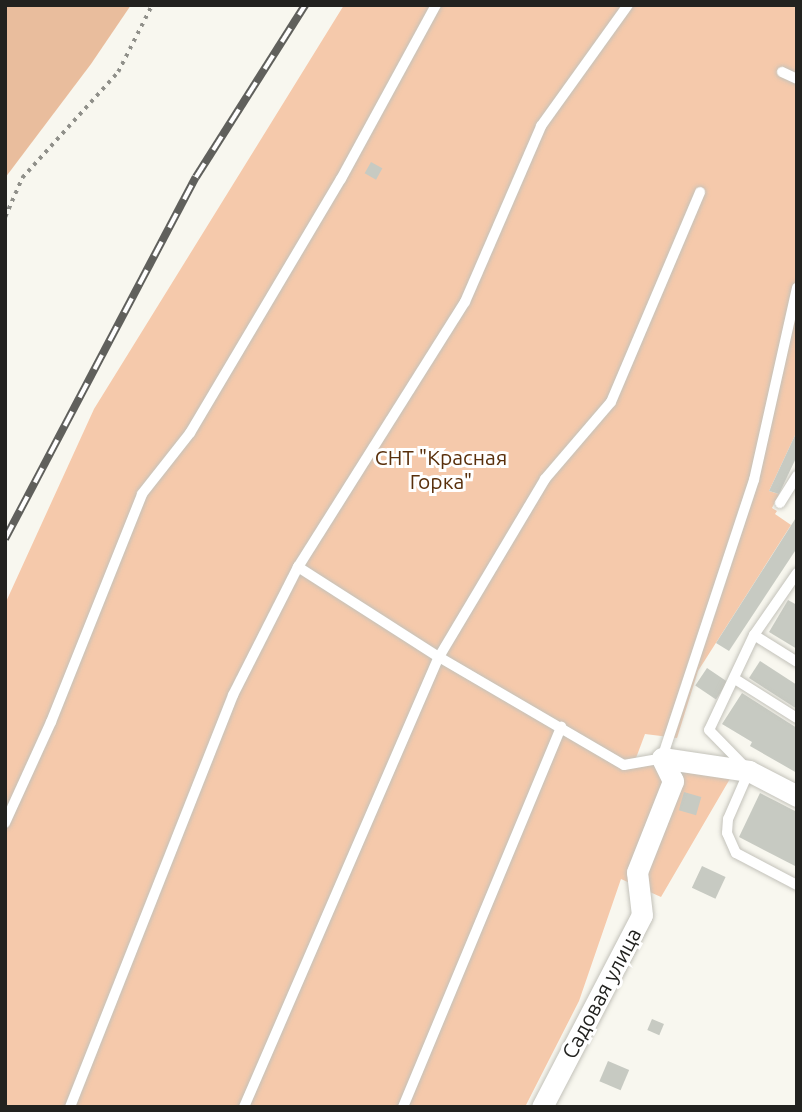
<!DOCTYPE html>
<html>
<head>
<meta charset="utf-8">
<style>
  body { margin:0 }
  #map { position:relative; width:802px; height:1112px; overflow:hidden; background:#f8f7ef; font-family:Ubuntu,sans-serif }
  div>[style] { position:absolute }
  .green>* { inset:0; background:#f5c9ab }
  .forest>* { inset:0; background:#e9bd9d }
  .building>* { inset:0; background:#c7cac2; transform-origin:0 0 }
  .path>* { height:3.5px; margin-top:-1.75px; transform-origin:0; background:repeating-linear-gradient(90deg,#90908a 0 3.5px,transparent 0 8.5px) }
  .roads { filter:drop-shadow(0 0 2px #c3c2ba) drop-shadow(0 0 2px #c3c2ba) }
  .lane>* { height:10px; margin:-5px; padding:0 5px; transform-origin:5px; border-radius:5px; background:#fff }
  .street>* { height:21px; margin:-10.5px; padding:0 10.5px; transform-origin:10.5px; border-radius:10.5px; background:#fff }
  .rail>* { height:8px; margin-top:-4px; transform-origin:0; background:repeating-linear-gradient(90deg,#fff 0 16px,#60605c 0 32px); box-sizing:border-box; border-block:2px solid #60605c }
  span { translate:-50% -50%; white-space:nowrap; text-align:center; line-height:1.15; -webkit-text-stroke:6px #fff; paint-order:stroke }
  .park-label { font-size:21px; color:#592f0b }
  .street-label { font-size:21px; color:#22221f }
  .frame { position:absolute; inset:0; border:7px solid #22221f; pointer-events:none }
</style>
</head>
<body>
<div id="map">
  <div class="green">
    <div style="clip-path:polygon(344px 5px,797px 5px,797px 431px,769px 491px,779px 494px,772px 508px,777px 511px,775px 514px,791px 525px,698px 671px,677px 738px,645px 734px,636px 758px,731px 777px,661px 897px,621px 879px,579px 1001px,525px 1107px,5px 1107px,5px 604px,94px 409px)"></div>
  </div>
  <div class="forest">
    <div style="clip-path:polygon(5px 5px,131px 5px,91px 64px,5px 178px)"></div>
  </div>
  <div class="building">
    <div style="left:371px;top:162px;width:13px;height:13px;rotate:29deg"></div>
    <div style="clip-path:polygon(797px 431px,797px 456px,779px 494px,769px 491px)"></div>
    <div style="clip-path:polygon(797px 516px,797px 548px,729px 651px,716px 643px)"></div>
    <div style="clip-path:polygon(788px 600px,797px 605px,797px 649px,769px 632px)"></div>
    <div style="clip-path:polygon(760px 661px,797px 685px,797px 709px,749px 678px)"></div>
    <div style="left:707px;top:668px;width:25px;height:21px;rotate:34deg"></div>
    <div style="clip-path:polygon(742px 693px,797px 728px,797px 773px,750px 746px,752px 742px,722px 724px)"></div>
    <div style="left:684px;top:792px;width:18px;height:19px;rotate:16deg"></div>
    <div style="clip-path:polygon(760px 793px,797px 812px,797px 867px,739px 837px)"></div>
    <div style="left:702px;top:866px;width:26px;height:24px;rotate:25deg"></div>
    <div style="left:652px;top:1019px;width:13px;height:12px;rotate:23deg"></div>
    <div style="left:608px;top:1061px;width:23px;height:22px;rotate:23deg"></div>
  </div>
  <div class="path">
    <div style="left:5px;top:217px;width:43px;rotate:-66.4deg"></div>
    <div style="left:22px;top:178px;width:143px;rotate:-47.8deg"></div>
    <div style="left:118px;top:72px;width:75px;rotate:-63.1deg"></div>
  </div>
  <div class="roads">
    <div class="lane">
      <div style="left:782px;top:72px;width:17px;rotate:25deg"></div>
      <div style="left:780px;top:503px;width:32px;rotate:-58deg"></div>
      <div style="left:298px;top:567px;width:167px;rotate:32.6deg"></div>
      <div style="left:439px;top:657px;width:214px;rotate:30.3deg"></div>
      <div style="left:624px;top:765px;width:39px;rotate:-10deg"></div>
      <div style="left:662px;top:758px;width:293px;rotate:-71.7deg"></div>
      <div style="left:754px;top:480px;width:197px;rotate:-77.4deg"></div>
      <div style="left:797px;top:573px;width:75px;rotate:124.7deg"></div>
      <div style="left:754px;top:635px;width:105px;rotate:115.3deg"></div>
      <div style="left:709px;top:730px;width:57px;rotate:45.7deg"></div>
      <div style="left:749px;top:771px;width:52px;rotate:113.6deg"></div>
      <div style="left:728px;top:819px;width:14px;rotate:94deg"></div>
      <div style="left:727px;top:833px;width:22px;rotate:66deg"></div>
      <div style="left:736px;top:853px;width:69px;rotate:27.7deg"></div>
      <div style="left:754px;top:635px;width:51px;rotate:32.1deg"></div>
      <div style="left:735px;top:679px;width:73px;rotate:32.2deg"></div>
      <div style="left:5px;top:823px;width:111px;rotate:-65.5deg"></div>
      <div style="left:51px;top:722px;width:245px;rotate:-68.2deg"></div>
      <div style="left:142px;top:494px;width:78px;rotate:-51.8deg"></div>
      <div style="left:190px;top:433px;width:295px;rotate:-59.3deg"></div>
      <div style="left:341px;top:179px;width:198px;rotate:-61.4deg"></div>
      <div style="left:70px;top:1107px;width:443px;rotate:-68.4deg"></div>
      <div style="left:233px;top:695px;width:144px;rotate:-63.1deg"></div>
      <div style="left:298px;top:567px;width:313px;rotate:-57.8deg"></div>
      <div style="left:465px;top:302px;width:192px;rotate:-66.6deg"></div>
      <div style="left:541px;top:126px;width:149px;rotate:-54.3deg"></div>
      <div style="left:244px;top:1107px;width:490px;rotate:-66.6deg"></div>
      <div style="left:439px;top:657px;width:207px;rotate:-59.2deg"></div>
      <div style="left:545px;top:479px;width:101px;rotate:-49.4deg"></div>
      <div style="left:611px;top:402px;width:228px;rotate:-67deg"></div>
      <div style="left:403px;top:1107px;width:412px;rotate:-67.4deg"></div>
    </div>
    <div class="street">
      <div style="left:662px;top:758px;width:88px;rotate:8.5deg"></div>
      <div style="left:749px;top:771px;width:54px;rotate:27.5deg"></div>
      <div style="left:542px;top:1107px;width:216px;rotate:-62.5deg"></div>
      <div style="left:642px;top:915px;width:43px;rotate:-96.6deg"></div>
      <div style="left:637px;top:872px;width:98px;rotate:-68.4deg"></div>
      <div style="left:673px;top:781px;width:25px;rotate:-116deg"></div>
    </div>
  </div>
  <div class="rail">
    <div style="left:5px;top:539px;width:409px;rotate:-62.2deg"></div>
    <div style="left:196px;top:177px;width:204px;rotate:-57.6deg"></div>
  </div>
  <div class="park-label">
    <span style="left:441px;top:469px">СНТ "Красная<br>Горка"</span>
  </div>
  <div class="street-label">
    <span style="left:601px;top:993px;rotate:-62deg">Садовая улица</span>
  </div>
  <div class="frame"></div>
</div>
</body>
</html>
